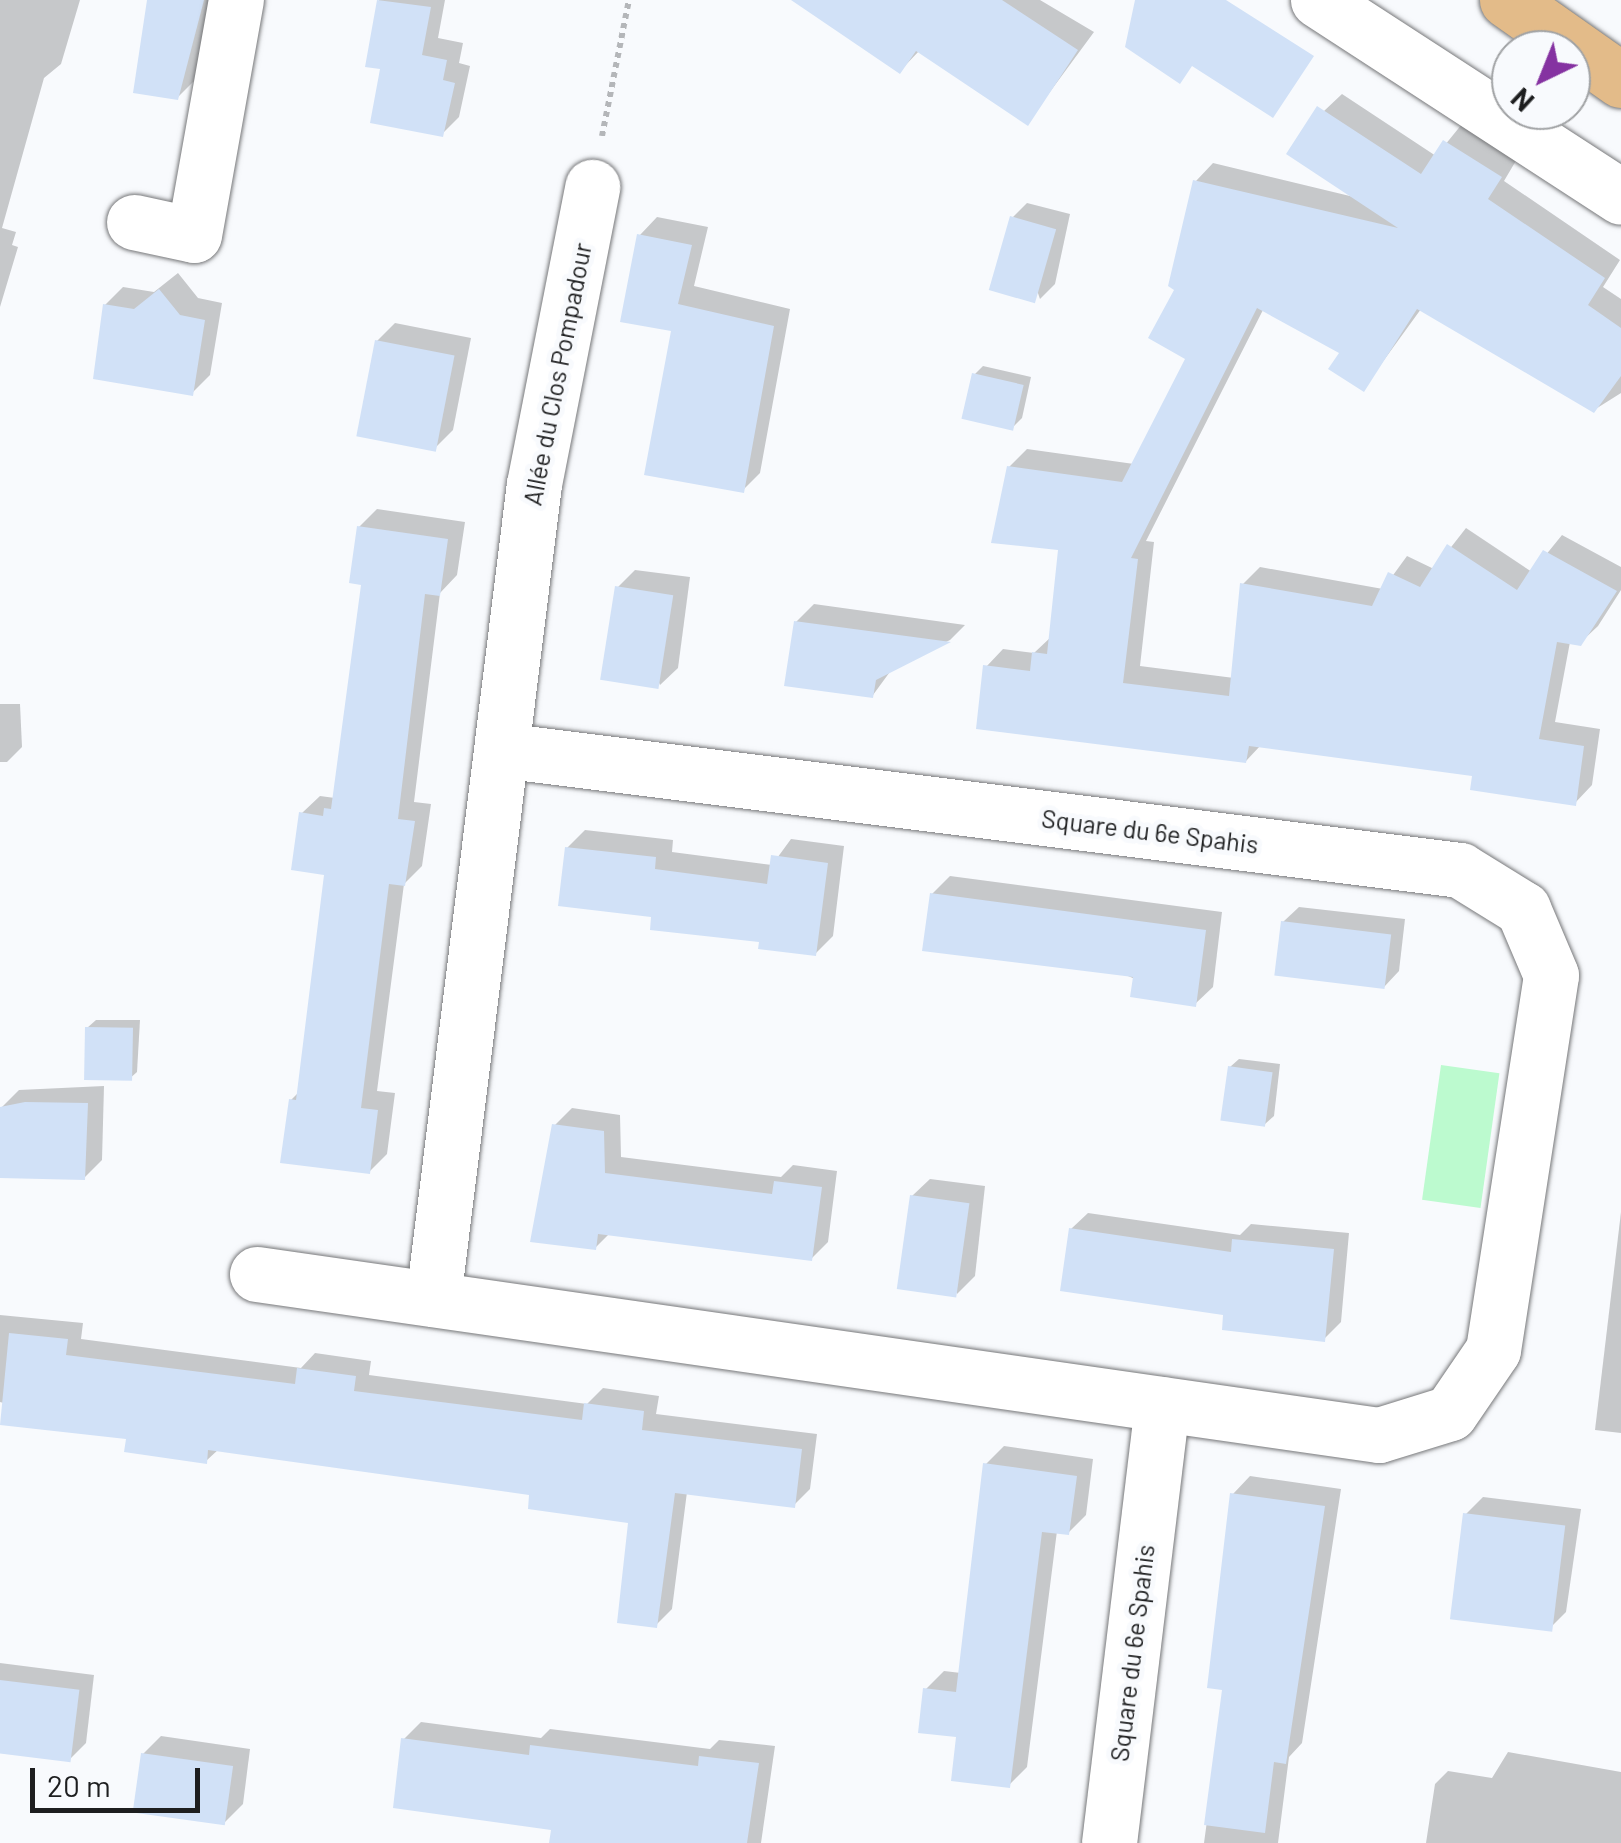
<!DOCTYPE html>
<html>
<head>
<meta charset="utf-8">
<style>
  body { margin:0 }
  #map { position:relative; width:1621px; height:1843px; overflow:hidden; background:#f8fafd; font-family:Barlow,sans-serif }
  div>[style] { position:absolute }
  .green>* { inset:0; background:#bcfacf; transform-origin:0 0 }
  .shadow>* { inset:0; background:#0003 }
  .building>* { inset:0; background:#d1e1f7; transform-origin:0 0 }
  .path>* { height:6px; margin-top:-3px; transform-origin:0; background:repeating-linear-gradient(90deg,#b4b6b9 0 5px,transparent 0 10px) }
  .roads { filter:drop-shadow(0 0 2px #77787a) drop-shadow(0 0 2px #77787a) }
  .minor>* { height:55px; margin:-27.5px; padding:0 27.5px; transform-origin:27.5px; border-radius:27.5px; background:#fff }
  .major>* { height:55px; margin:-27.5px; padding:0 27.5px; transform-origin:27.5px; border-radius:27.5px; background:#e3bb89 }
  span { translate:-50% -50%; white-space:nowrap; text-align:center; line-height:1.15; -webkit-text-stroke:10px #f8fafd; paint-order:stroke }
  .street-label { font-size:25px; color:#1d1e1f }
  .north { position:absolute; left:1491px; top:30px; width:100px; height:100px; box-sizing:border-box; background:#f8fafd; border:2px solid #a0a2a4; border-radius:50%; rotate:223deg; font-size:28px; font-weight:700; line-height:40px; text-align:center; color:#1d1e1f }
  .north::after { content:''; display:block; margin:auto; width:35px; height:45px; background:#8532a1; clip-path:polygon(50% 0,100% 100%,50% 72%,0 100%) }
  .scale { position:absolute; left:30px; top:1768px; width:170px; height:45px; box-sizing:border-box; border:5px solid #1d1e1f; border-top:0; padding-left:12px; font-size:30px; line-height:35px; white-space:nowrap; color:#1d1e1f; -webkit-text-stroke:8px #f8fafd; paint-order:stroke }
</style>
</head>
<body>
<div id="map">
  <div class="green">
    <div style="left:1441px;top:1065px;width:59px;height:136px;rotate:8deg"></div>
  </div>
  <div class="shadow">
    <div style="clip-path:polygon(0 0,80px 0,61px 64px,44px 78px,2px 228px,16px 232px,12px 245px,18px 247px,0 307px)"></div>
    <div style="clip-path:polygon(150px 0,220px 0,195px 80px,177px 98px)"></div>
    <div style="clip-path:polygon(379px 0,445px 0,438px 38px,463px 43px,459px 63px,470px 66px,459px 117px,442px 134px,383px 67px,368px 65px)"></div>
    <div style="clip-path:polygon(795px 0,1040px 0,1094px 32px,1027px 123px,920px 50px,900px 71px)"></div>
    <div style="clip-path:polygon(1342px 94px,1436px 156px,1462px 124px,1517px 159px,1504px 181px,1620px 260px,1603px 287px,1621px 299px,1621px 393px,1594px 410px,1421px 309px,1363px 389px,1342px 352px,1264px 308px,1146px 541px,1154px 542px,1140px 666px,1234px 678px,1243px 584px,1260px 567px,1383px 589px,1407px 556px,1434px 569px,1466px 528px,1532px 572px,1562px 535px,1621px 567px,1621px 590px,1598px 626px,1580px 643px,1570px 642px,1555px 722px,1600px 729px,1592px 785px,1575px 803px,1475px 774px,1261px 745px,1246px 761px,986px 667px,1003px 649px,1034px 653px,1052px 636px,1061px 548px,1009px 467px,1027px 449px,1134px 464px,1188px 358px,1178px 289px,1196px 181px,1213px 163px,1354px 197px,1324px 111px)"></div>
    <div style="clip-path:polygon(1027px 203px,1070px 214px,1055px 284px,1040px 299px,1012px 218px)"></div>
    <div style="clip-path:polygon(657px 217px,708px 227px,694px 286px,790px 309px,760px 473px,743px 490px,640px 235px)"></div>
    <div style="clip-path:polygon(178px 273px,198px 298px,222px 303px,210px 375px,192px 393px,105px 305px,123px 287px,154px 292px)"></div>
    <div style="clip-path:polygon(395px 323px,471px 338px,453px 430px,435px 448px,377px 341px)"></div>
    <div style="clip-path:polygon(983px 366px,1031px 377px,1022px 418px,1014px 426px,975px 374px)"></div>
    <div style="clip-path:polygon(377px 509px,465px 522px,457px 575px,440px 593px,414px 802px,431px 804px,422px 866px,404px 884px,377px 1091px,395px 1093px,387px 1154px,369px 1172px,291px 1100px,299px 1092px,327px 873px,302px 813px,320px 796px,335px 798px,364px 583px,359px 527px)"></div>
    <div style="clip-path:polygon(635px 570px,690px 577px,678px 668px,660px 685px,617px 588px)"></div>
    <div style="clip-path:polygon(814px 604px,965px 625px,950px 640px,892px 669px,873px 695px,796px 622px)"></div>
    <div style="clip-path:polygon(0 704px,20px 704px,22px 747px,7px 762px,0 762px)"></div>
    <div style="clip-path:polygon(585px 830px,673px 840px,672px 852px,772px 865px,791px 839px,844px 846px,833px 936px,815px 954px,654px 915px,567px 848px)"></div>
    <div style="clip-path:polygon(950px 876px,1222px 912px,1213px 987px,1195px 1004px,932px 894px)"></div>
    <div style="clip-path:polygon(1299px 907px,1405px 919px,1399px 971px,1384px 987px,1283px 922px)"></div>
    <div style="clip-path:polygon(96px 1020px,140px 1020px,137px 1072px,128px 1080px,87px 1028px)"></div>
    <div style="clip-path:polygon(1239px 1059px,1280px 1064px,1274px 1116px,1265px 1124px,1230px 1067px)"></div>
    <div style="clip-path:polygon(104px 1086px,102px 1160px,84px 1178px,0 1176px,1px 1108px,19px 1090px)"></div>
    <div style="clip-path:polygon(572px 1108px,620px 1115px,621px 1157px,781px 1177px,793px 1165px,837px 1171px,828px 1242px,811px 1259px,610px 1233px,595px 1248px,555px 1125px)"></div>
    <div style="clip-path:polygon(930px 1179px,985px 1186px,975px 1276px,957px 1294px,912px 1196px)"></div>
    <div style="clip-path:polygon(1621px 1212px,1621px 1433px,1595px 1430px)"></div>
    <div style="clip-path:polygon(1088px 1213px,1240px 1235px,1251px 1224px,1349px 1233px,1341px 1322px,1324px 1339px,1226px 1313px,1071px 1229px)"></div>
    <div style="clip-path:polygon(0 1315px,83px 1323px,81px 1339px,301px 1368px,315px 1353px,371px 1361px,369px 1375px,587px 1404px,603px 1388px,659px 1396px,656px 1414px,817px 1434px,810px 1489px,794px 1505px,687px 1492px,672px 1609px,656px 1625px,631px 1521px,532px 1493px,219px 1449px,206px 1461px,0 1402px)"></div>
    <div style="clip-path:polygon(1004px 1446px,1093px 1459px,1086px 1515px,1068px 1533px,1057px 1531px,1027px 1767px,1009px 1785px,926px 1689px,944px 1671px,961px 1673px,986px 1464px)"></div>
    <div style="clip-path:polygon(1250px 1476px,1341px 1489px,1302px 1743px,1289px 1757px,1278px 1843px,1204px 1843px,1225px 1688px,1233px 1494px)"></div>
    <div style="clip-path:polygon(1483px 1497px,1581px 1509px,1566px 1612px,1548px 1630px,1465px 1515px)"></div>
    <div style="clip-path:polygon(0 1663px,94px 1675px,86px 1743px,70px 1759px,0 1751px)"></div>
    <div style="clip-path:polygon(421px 1722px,541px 1738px,550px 1729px,710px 1749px,719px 1740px,775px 1746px,761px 1843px,552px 1843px,554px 1827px,404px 1739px)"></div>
    <div style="clip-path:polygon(161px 1736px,250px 1749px,243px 1804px,225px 1822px,143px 1754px)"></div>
    <div style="clip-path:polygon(1508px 1752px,1621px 1772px,1621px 1843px,1426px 1843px,1435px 1784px,1448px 1771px,1492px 1778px)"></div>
  </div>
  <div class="building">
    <div style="clip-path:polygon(147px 0,204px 0,178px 100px,133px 93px)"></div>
    <div style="clip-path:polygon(377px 0,431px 7px,422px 55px,447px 60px,443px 80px,455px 83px,443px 137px,370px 123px,380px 69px,365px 67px)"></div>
    <div style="clip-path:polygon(791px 0,1002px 0,1078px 50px,1028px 126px,916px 51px,900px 74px)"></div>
    <div style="clip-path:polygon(1135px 0,1226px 0,1314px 56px,1273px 118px,1192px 66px,1180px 84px,1125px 47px)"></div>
    <div style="clip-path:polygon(1317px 106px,1421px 174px,1443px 140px,1502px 177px,1488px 199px,1605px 278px,1588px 305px,1621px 328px,1621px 376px,1594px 413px,1417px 309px,1364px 392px,1328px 369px,1339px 353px,1257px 308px,1131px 558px,1138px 559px,1123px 683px,1229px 696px,1240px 583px,1372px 606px,1388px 572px,1420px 587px,1447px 544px,1517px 590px,1543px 550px,1617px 591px,1581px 646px,1557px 642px,1539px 739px,1584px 746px,1576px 806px,1470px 790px,1472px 776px,1249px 746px,1246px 763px,976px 729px,983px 665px,1030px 671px,1032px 652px,1047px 654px,1058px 550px,991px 543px,1007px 466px,1122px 482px,1185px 359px,1148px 338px,1174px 290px,1168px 286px,1193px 180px,1398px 228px,1286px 154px)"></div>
    <div style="left:1010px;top:216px;width:48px;height:77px;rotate:16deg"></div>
    <div style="clip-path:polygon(637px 234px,692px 245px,678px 304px,774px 326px,744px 493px,644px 475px,671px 331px,620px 322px)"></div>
    <div style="clip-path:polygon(159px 289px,180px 315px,205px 320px,193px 396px,93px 379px,103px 304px,134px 309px)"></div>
    <div style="left:375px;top:340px;width:81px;height:98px;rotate:11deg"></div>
    <div style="left:972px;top:373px;width:53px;height:47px;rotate:13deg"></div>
    <div style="clip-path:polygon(357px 526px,448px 539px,440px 596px,425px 594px,398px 819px,415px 821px,405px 886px,389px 884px,361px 1108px,378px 1110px,370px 1174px,280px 1163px,289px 1099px,296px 1100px,324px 875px,291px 870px,299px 812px,323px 816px,324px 808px,331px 809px,361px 585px,349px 583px)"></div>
    <div style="left:615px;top:586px;width:59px;height:95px;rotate:9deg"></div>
    <div style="clip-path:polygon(794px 621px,951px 642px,876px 680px,873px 698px,784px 686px)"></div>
    <div style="clip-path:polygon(565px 847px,656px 857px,655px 869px,767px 884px,771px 855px,828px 863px,816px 956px,758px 949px,759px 942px,650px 930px,651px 917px,558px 906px)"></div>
    <div style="clip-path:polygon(930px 893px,1206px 930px,1196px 1007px,1130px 997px,1133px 977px,922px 951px)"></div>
    <div style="left:1281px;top:921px;width:111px;height:55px;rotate:7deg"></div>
    <div style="left:85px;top:1027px;width:48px;height:53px;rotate:1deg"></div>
    <div style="left:1228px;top:1066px;width:45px;height:55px;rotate:8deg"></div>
    <div style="clip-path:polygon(25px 1102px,88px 1103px,85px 1180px,0 1178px,0 1107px)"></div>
    <div style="clip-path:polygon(552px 1124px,604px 1131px,605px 1173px,772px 1194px,774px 1181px,822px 1187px,812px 1261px,598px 1234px,596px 1250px,530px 1242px)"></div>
    <div style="left:910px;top:1195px;width:60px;height:95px;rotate:8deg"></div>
    <div style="clip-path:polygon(1069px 1228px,1231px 1252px,1232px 1239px,1334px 1249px,1325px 1342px,1222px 1330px,1223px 1315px,1060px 1291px)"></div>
    <div style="clip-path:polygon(9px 1333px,68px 1339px,66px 1355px,295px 1384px,297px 1368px,356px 1376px,354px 1391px,582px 1420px,584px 1403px,644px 1411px,642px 1430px,802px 1449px,795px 1508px,675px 1493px,657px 1628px,617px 1623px,628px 1523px,528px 1509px,529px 1495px,208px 1450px,207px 1464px,124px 1452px,126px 1439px,0 1425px)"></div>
    <div style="clip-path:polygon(983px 1463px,1077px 1476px,1069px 1535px,1042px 1532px,1010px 1788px,951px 1781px,956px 1737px,918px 1733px,923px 1688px,956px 1692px)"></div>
    <div style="clip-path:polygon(1230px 1493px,1325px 1506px,1286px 1764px,1274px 1762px,1265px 1833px,1204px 1825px,1222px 1690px,1207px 1688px)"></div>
    <div style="left:1463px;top:1513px;width:103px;height:107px;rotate:7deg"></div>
    <div style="left:0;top:1680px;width:80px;height:73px;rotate:7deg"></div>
    <div style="clip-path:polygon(401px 1738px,529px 1755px,530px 1745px,698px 1766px,699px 1756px,759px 1763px,747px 1843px,549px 1843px,551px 1830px,393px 1808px)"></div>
    <div style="left:141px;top:1753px;width:93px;height:60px;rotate:8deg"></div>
  </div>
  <div class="path">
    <div style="left:602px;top:136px;width:139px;rotate:-78.8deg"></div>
  </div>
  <div class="roads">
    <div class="minor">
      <div style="left:1318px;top:0;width:361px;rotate:33deg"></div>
      <div style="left:134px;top:222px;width:61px;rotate:12.2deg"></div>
      <div style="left:194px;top:235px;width:239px;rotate:-79.9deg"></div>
      <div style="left:257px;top:1274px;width:1133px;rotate:8.17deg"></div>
      <div style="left:1379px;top:1435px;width:74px;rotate:-17.2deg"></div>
      <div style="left:1450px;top:1413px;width:76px;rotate:-55.7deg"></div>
      <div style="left:1493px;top:1350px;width:379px;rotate:-81.2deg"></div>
      <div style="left:1551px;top:975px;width:72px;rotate:-113deg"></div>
      <div style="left:1523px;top:909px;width:74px;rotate:-148.2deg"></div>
      <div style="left:1460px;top:870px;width:966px;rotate:-172.87deg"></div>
      <div style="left:433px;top:1299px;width:821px;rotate:-82.94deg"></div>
      <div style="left:534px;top:484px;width:303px;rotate:-78.9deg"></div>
      <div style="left:1109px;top:1843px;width:442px;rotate:-83.1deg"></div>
    </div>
    <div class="major">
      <div style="left:1507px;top:0;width:139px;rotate:35.1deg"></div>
    </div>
  </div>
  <div class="street-label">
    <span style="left:557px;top:374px;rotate:-79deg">Allée du Clos Pompadour</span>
    <span style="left:1150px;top:831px;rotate:7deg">Square du 6e Spahis</span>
    <span style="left:1132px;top:1653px;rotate:-83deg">Square du 6e Spahis</span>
  </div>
  <div class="north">N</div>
  <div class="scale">20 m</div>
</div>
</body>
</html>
